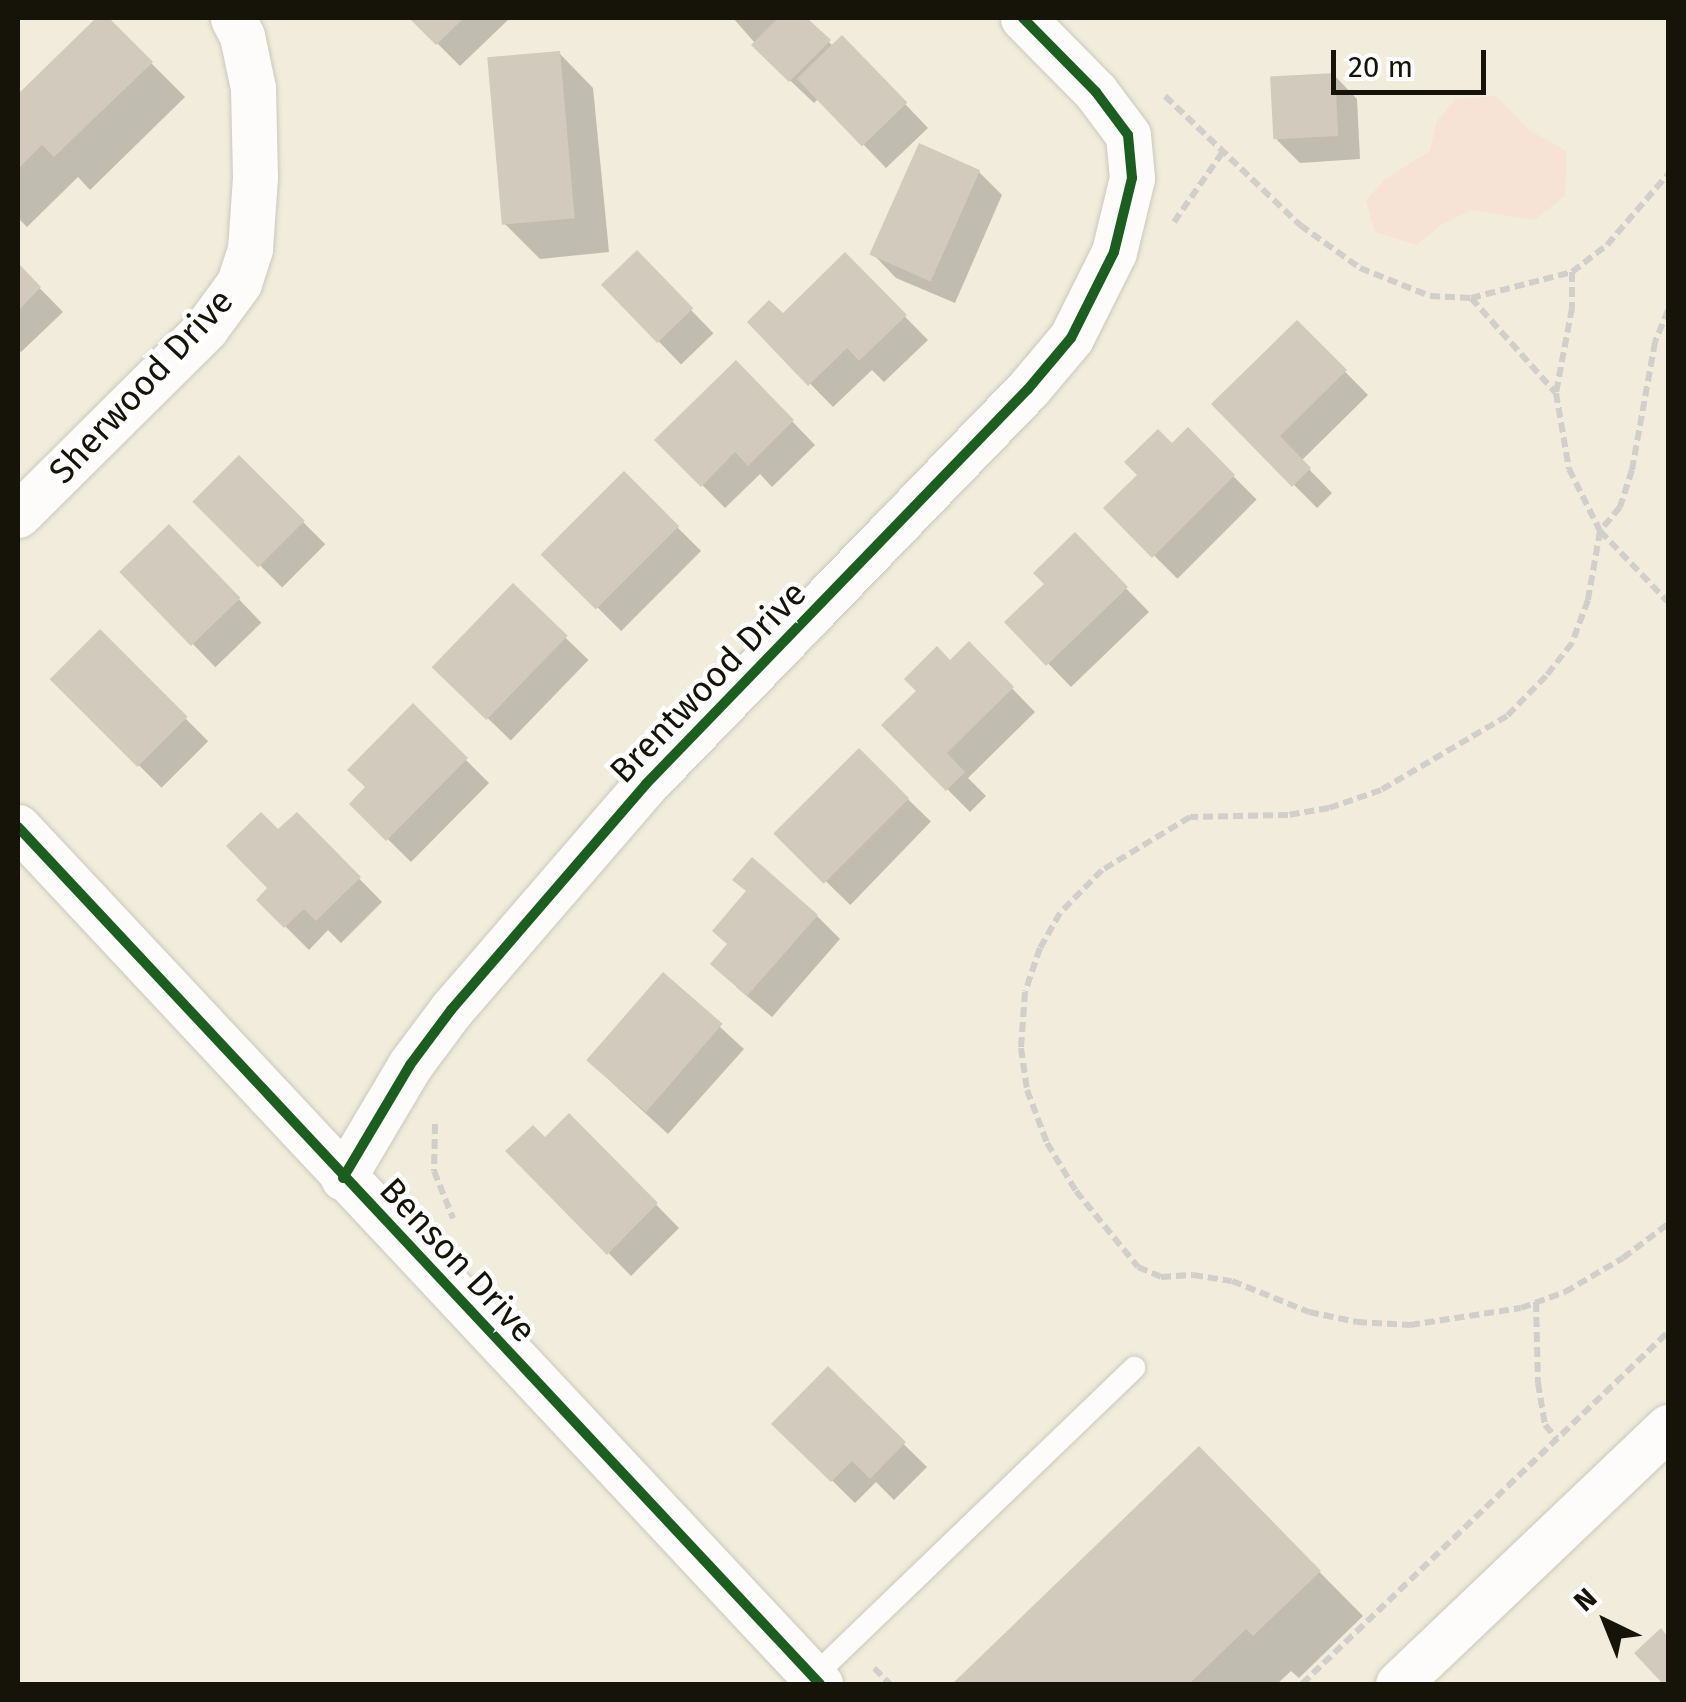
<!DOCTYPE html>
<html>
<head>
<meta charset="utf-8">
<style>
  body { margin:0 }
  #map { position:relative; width:1686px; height:1702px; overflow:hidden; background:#f1ecdb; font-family:"Fira Sans",sans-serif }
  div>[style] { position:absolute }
  .green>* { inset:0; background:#f6e3d6 }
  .shadow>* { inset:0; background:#0003; transform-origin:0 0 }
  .building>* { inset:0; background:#d1cabd; transform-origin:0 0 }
  .path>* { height:6px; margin-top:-3px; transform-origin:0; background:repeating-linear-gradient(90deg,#d0cfca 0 10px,transparent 0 15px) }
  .roads { filter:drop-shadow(0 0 2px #cbc8bb) drop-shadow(0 0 2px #cbc8bb) }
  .lane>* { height:22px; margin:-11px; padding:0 11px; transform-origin:11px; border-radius:11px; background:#fdfcfa }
  .street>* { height:45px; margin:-22.5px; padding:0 22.5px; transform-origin:22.5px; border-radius:22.5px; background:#fdfcfa }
  .cycleway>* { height:10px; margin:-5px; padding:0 5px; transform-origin:5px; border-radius:5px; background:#1b5e20 }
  span { translate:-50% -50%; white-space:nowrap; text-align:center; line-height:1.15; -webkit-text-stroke:9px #fff; paint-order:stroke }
  .street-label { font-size:35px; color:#161308 }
  .frame { position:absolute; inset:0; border:20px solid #161308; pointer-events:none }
  .north { position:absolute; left:1556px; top:1572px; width:100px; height:100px; -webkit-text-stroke:8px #fff; paint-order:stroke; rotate:317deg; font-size:28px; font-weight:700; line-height:40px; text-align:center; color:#161308 }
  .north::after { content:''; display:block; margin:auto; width:35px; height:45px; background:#161308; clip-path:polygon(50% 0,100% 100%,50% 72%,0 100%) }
  .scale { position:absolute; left:1331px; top:50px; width:155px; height:45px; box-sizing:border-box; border:5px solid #161308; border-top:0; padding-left:12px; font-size:30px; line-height:35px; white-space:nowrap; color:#161308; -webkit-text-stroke:8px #fff; paint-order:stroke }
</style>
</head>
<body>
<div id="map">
  <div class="green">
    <div style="clip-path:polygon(1496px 96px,1530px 131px,1567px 151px,1565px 196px,1534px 220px,1471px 210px,1441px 225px,1417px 245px,1375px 232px,1366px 201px,1385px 179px,1430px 151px,1437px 121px,1456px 99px)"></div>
  </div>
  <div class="shadow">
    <div style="clip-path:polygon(99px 18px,106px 18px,185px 97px,90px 190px,78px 177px,27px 227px,18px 218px,18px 97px)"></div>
    <div style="clip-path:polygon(412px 18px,505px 18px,508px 20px,460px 66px)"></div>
    <div style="clip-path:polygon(733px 18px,804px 18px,834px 47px,865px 62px,928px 128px,886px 168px,819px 98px,814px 103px,777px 68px)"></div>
    <div style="clip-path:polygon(559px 53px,593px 88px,609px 252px,540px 259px,505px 224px)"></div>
    <div style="clip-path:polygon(1334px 75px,1357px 99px,1360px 159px,1300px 163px,1277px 140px)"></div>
    <div style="clip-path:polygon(979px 172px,1002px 195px,955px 303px,896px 278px,873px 254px)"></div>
    <div style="left:637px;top:254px;width:110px;height:45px;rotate:46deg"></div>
    <div style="clip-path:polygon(845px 256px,928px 340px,884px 382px,872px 370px,833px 407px,750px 322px,783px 317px)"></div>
    <div style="clip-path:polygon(18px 266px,63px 312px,21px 352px,18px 349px)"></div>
    <div style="clip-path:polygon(1297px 323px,1368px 395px,1301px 461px,1332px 493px,1317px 508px,1214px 404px)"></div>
    <div style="clip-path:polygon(736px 363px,815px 445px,772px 487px,760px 474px,725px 508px,658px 440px)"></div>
    <div style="left:1188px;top:431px;width:97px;height:112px;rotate:45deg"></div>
    <div style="left:239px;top:458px;width:122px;height:61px;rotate:45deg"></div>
    <div style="left:624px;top:474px;width:109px;height:113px;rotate:45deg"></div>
    <div style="left:169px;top:527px;width:133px;height:64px;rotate:46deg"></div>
    <div style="clip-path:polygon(1075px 536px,1149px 612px,1071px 687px,1008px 622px,1047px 584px)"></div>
    <div style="left:513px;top:587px;width:105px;height:112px;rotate:44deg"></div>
    <div style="left:100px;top:633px;width:153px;height:66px;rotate:45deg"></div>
    <div style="clip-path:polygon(969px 644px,1035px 712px,968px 778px,986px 796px,970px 812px,884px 725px)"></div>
    <div style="clip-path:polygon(413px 707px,489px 783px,411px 862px,352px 804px,368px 787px)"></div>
    <div style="left:859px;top:752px;width:100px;height:116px;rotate:44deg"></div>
    <div style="clip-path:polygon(297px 815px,382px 902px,341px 943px,328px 930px,309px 950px,259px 900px,270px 888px,278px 833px)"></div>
    <div style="clip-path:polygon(817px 916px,840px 939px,772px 1017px,736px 987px)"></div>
    <div style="clip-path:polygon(663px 975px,744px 1049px,668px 1134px,611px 1082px)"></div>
    <div style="clip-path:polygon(569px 1116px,679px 1228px,631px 1276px,509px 1151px,545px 1140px)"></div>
    <div style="clip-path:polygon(828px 1370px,927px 1467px,894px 1500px,876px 1482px,855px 1503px,775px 1424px)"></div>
    <div style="clip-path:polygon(1199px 1450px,1363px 1616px,1299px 1678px,1291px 1671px,1277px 1684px,956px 1684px)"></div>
  </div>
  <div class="building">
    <div style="clip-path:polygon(96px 18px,109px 18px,153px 62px,54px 157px,42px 145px,18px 169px,18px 94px)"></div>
    <div style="clip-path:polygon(409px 18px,464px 18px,436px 45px)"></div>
    <div style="clip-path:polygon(778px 18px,807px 18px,831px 40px,789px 82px,751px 45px)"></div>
    <div style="left:842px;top:35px;width:94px;height:63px;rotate:46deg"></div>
    <div style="left:560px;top:51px;width:168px;height:73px;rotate:85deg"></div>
    <div style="left:1335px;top:73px;width:63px;height:65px;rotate:87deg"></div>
    <div style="left:919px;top:143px;width:67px;height:122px;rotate:24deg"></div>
    <div style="left:637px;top:250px;width:81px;height:50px;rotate:46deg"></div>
    <div style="clip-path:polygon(845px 252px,907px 315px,859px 361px,847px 348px,808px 386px,747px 322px,769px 300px,783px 313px)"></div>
    <div style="clip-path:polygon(18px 263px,41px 287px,18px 311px)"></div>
    <div style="clip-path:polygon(1297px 320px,1347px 370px,1280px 436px,1311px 468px,1292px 487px,1211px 404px)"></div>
    <div style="clip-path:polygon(736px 360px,794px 420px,748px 466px,735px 452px,701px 487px,654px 440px)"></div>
    <div style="clip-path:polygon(1188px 427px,1235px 475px,1152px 558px,1103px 508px,1137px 475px,1124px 462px,1158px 429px,1172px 443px)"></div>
    <div style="left:239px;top:455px;width:93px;height:66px;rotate:45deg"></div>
    <div style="left:624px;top:471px;width:78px;height:118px;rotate:45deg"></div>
    <div style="left:169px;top:524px;width:103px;height:69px;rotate:46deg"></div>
    <div style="clip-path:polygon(1075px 532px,1128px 587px,1046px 666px,1004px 622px,1044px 584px,1033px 573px)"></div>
    <div style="left:513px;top:583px;width:76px;height:117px;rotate:44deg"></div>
    <div style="left:100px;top:629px;width:124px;height:71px;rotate:45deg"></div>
    <div style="clip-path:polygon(969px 641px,1014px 687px,947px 753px,965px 772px,946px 791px,881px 725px,916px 691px,904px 679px,937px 646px,950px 660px)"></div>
    <div style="clip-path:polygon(413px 703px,468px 758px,386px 841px,349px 804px,365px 787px,347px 770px)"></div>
    <div style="left:859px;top:748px;width:71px;height:121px;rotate:45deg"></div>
    <div style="clip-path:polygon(261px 812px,278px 829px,297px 812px,361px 877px,316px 921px,304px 909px,284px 928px,256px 900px,267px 888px,226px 846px)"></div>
    <div style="clip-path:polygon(752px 857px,818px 915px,747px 996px,710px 964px,727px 944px,712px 931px,746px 891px,732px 880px)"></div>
    <div style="left:663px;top:972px;width:79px;height:117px;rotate:41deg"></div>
    <div style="clip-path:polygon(569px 1113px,658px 1203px,607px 1255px,505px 1151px,533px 1125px,545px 1137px)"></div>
    <div style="clip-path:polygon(828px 1366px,906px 1442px,870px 1479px,852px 1461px,831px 1482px,771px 1424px)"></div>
    <div style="clip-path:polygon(1199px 1446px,1321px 1571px,1253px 1636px,1246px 1629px,1189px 1684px,952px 1684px)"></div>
    <div style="clip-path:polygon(1661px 1628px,1668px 1637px,1668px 1684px,1663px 1684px,1634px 1653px)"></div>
  </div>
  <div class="path">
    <div style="left:1165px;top:96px;width:187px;rotate:43.7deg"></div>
    <div style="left:1300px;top:225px;width:74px;rotate:35.6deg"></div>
    <div style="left:1360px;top:268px;width:75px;rotate:21.8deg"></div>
    <div style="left:1430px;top:296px;width:41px;rotate:2.8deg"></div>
    <div style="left:1471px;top:298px;width:104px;rotate:-14.4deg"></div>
    <div style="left:1572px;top:272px;width:44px;rotate:-37.6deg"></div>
    <div style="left:1607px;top:245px;width:94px;rotate:-49.3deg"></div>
    <div style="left:1174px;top:222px;width:84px;rotate:-55.2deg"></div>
    <div style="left:1572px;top:272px;width:36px;rotate:90deg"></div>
    <div style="left:1572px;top:308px;width:86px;rotate:100.7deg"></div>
    <div style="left:1556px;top:393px;width:77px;rotate:80.3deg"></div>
    <div style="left:1569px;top:469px;width:69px;rotate:63.4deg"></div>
    <div style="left:1600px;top:531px;width:98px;rotate:46.2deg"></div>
    <div style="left:1471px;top:298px;width:127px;rotate:48.2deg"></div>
    <div style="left:1668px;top:310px;width:35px;rotate:112deg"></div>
    <div style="left:1655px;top:342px;width:130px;rotate:100.2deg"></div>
    <div style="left:1632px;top:470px;width:39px;rotate:108deg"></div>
    <div style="left:1620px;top:507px;width:31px;rotate:130deg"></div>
    <div style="left:1600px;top:531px;width:70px;rotate:99.9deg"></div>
    <div style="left:1588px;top:600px;width:46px;rotate:110.4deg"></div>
    <div style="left:1572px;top:643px;width:42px;rotate:128.2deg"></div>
    <div style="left:1546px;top:676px;width:56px;rotate:134.3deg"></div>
    <div style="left:1507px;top:716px;width:146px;rotate:149.6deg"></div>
    <div style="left:1381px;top:790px;width:55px;rotate:160.9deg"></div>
    <div style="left:1329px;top:808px;width:42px;rotate:170.3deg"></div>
    <div style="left:1288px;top:815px;width:98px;rotate:178.8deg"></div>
    <div style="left:1190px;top:817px;width:103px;rotate:148.9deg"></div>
    <div style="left:1102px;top:870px;width:60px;rotate:134.3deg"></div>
    <div style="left:1060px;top:913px;width:40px;rotate:119.7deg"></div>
    <div style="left:1040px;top:948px;width:46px;rotate:108.8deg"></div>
    <div style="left:1025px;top:992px;width:56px;rotate:94.1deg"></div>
    <div style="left:1021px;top:1048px;width:42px;rotate:81.9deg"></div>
    <div style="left:1027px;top:1090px;width:57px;rotate:69.3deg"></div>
    <div style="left:1047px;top:1143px;width:56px;rotate:58.9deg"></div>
    <div style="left:1076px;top:1191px;width:98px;rotate:50.8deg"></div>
    <div style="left:1138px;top:1267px;width:25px;rotate:23deg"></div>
    <div style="left:1161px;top:1277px;width:32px;rotate:-4deg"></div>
    <div style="left:1193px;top:1275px;width:39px;rotate:9deg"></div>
    <div style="left:1232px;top:1281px;width:83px;rotate:21.9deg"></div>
    <div style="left:1309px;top:1312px;width:49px;rotate:11.8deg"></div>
    <div style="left:1357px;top:1322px;width:53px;rotate:3.2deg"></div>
    <div style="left:1410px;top:1325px;width:112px;rotate:-8.7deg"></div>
    <div style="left:1521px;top:1308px;width:47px;rotate:-20deg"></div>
    <div style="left:1565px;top:1292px;width:67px;rotate:-30.4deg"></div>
    <div style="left:1623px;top:1258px;width:56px;rotate:-37.1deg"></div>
    <div style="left:435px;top:1124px;width:47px;rotate:91.2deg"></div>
    <div style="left:434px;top:1171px;width:51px;rotate:68deg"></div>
    <div style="left:1536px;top:1302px;width:81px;rotate:88.6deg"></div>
    <div style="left:1538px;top:1383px;width:43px;rotate:80.5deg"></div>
    <div style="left:1545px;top:1425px;width:18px;rotate:49deg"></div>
    <div style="left:874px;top:1668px;width:23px;rotate:45deg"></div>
    <div style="left:1302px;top:1684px;width:508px;rotate:-43.88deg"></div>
  </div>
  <div class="roads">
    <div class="lane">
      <div style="left:813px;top:1677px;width:446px;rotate:-43.9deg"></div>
    </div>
    <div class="street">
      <div style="left:18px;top:515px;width:265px;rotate:-44.8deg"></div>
      <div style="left:206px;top:328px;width:56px;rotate:-53.7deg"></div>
      <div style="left:239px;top:283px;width:36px;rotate:-72deg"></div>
      <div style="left:250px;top:249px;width:72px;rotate:-86deg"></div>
      <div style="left:255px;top:177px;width:89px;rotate:-91.3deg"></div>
      <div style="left:253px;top:88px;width:53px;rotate:-101.9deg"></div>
      <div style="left:242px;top:36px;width:20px;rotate:-117deg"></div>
      <div style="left:18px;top:827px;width:1174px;rotate:46.9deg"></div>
      <div style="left:343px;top:1178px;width:131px;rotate:-59.3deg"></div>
      <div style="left:410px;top:1065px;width:69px;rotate:-53.3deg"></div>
      <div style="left:451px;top:1010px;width:298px;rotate:-49.2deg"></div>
      <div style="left:646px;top:784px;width:549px;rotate:-45.96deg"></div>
      <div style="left:1028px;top:389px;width:67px;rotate:-49.9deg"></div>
      <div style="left:1071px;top:338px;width:96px;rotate:-63.4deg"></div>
      <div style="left:1114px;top:252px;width:76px;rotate:-76.3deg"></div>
      <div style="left:1132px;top:178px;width:43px;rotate:-95.3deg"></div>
      <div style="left:1128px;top:135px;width:54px;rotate:-126.7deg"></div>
      <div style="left:1096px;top:92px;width:104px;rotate:-134.6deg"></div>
      <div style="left:1398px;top:1684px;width:373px;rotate:-43.6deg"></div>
    </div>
  </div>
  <div class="cycleway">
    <div style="left:18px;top:827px;width:1174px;rotate:46.9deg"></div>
    <div style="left:343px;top:1178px;width:131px;rotate:-59.3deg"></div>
    <div style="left:410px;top:1065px;width:69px;rotate:-53.3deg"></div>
    <div style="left:451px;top:1010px;width:298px;rotate:-49.2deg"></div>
    <div style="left:646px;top:784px;width:549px;rotate:-45.96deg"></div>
    <div style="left:1028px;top:389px;width:67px;rotate:-49.9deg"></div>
    <div style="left:1071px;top:338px;width:96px;rotate:-63.4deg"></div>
    <div style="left:1114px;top:252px;width:76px;rotate:-76.3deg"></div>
    <div style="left:1132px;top:178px;width:43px;rotate:-95.3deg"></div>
    <div style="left:1128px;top:135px;width:54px;rotate:-126.7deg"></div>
    <div style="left:1096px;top:92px;width:104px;rotate:-134.6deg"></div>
  </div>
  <div class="street-label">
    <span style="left:141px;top:386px;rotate:-47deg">Sherwood Drive</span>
    <span style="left:708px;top:682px;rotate:-46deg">Brentwood Drive</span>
    <span style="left:458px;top:1260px;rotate:47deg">Benson Drive</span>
  </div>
  <div class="frame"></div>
  <div class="north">N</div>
  <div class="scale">20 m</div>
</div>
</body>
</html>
